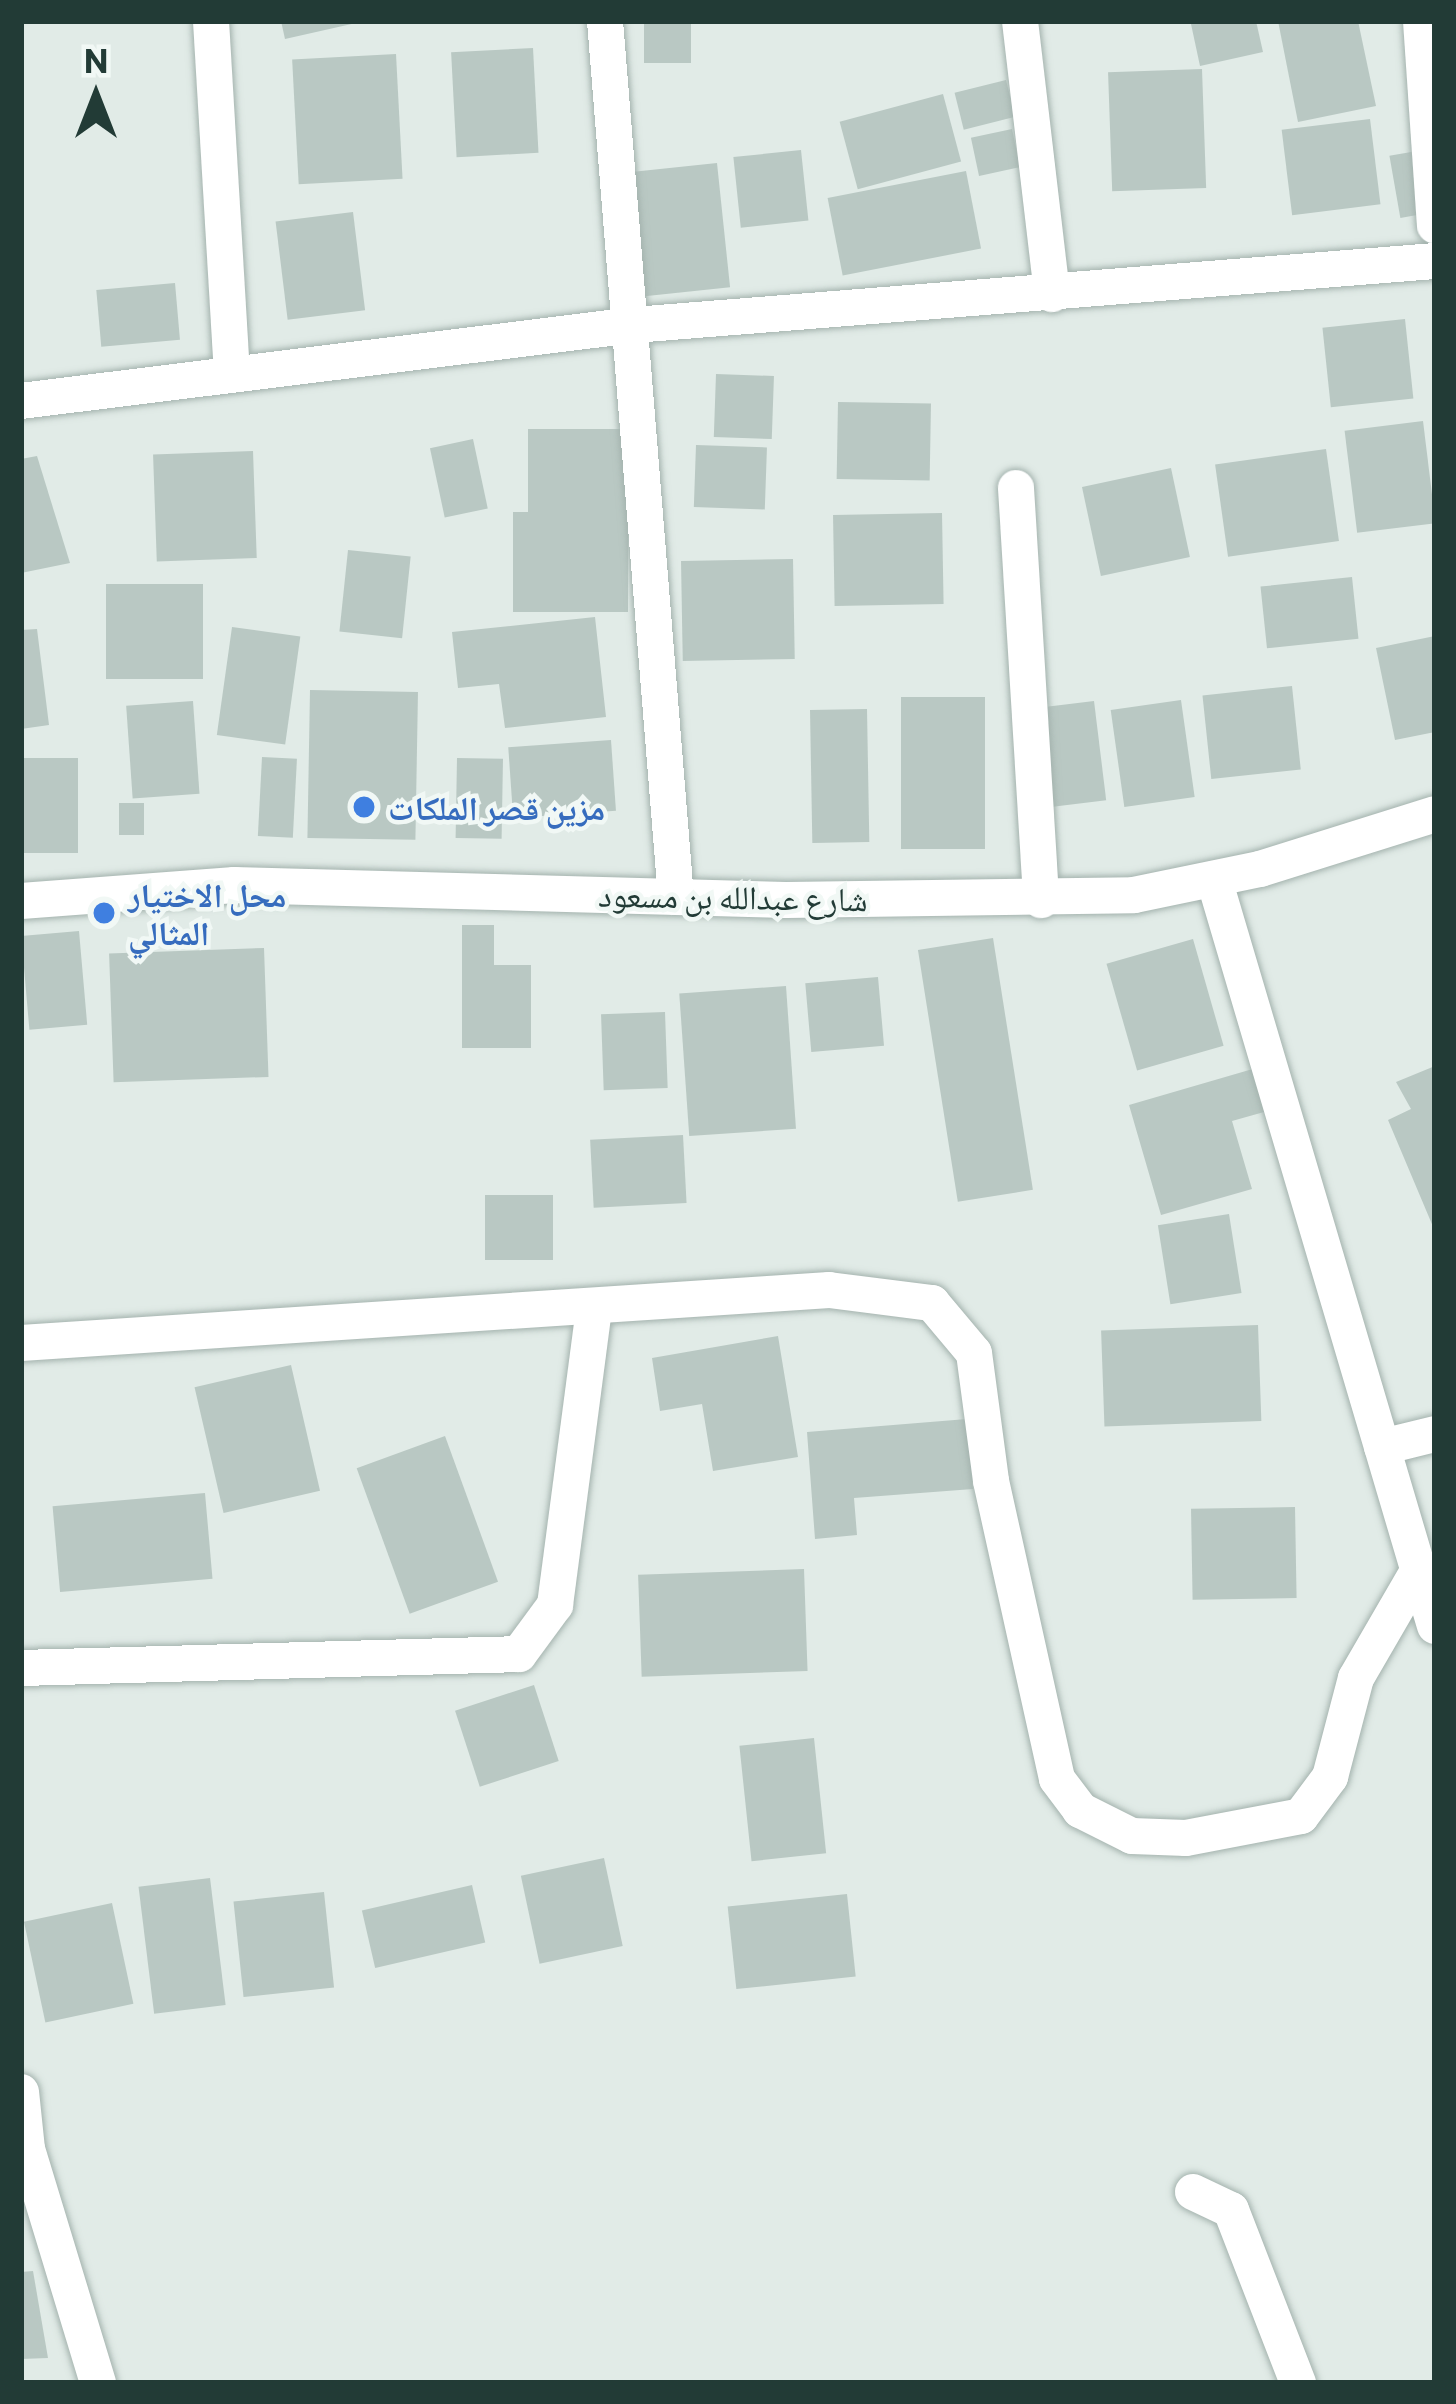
<!DOCTYPE html>
<html>
<head>
<meta charset="utf-8">
<style>
  body { margin:0 }
  #map { position:relative; width:1456px; height:2404px; overflow:hidden; background:#e1ebe7; font-family:Commissioner,"Noto Naskh Arabic",sans-serif }
  div>[style] { position:absolute }
  .building>* { inset:0; background:#b9c8c3; transform-origin:0 0 }
  .roads { filter:drop-shadow(0 0 3px #a4b3ae) drop-shadow(0 0 3px #a4b3ae) }
  .minor>* { height:36px; margin:-18px; padding:0 18px; transform-origin:18px; border-radius:18px; background:#fff }
  .dots>* { width:33px; height:33px; translate:-50% -50%; box-sizing:border-box; border:6px solid #f1f8f5; border-radius:50% }
  span { translate:-50% -50%; white-space:nowrap; text-align:center; line-height:1.15; -webkit-text-stroke:9px #f1f8f5; paint-order:stroke }
  .shop-label { font-size:33px; color:#366cbe; font-weight:700 }
  .left { translate:0 -50%; text-align:left }
  .street-label { font-size:33px; color:#223b36 }
  .frame { position:absolute; inset:0; border:24px solid #223b36; pointer-events:none }
  .north { position:absolute; left:36px; top:36px; width:120px; height:120px; -webkit-text-stroke:9px #f1f8f5; paint-order:stroke; rotate:0deg; font-size:33px; font-weight:700; line-height:48px; text-align:center; color:#223b36 }
  .north::after { content:''; display:block; margin:auto; width:42px; height:54px; background:#223b36; clip-path:polygon(50% 0,100% 100%,50% 72%,0 100%) }
</style>
</head>
<body>
<div id="map">
  <div class="building">
    <div style="clip-path:polygon(281px 21px,355px 21px,356px 23px,285px 39px)"></div>
    <div style="left:644px;top:21px;width:47px;height:42px"></div>
    <div style="clip-path:polygon(1206px 21px,1256px 21px,1263px 52px,1200px 66px,1191px 24px)"></div>
    <div style="clip-path:polygon(1278px 21px,1358px 21px,1376px 106px,1298px 122px)"></div>
    <div style="left:533px;top:48px;width:105px;height:82px;rotate:87deg"></div>
    <div style="left:396px;top:54px;width:125px;height:104px;rotate:87deg"></div>
    <div style="left:1202px;top:69px;width:119px;height:94px;rotate:88deg"></div>
    <div style="left:1006px;top:80px;width:38px;height:53px;rotate:76deg"></div>
    <div style="left:943px;top:94px;width:70px;height:107px;rotate:75deg"></div>
    <div style="left:1370px;top:119px;width:86px;height:89px;rotate:83deg"></div>
    <div style="left:1012px;top:129px;width:39px;height:42px;rotate:78deg"></div>
    <div style="left:801px;top:150px;width:71px;height:68px;rotate:84deg"></div>
    <div style="left:1417px;top:151px;width:63px;height:28px;rotate:80deg"></div>
    <div style="left:717px;top:163px;width:125px;height:86px;rotate:84deg"></div>
    <div style="left:966px;top:171px;width:79px;height:141px;rotate:79deg"></div>
    <div style="left:353px;top:212px;width:99px;height:78px;rotate:83deg"></div>
    <div style="left:175px;top:283px;width:57px;height:79px;rotate:85deg"></div>
    <div style="left:1405px;top:319px;width:80px;height:83px;rotate:84deg"></div>
    <div style="left:716px;top:374px;width:58px;height:63px;rotate:2deg"></div>
    <div style="left:838px;top:402px;width:93px;height:77px;rotate:1deg"></div>
    <div style="left:1423px;top:421px;width:103px;height:79px;rotate:83deg"></div>
    <div style="clip-path:polygon(528px 429px,628px 429px,628px 612px,513px 612px,513px 512px,528px 512px)"></div>
    <div style="left:473px;top:439px;width:71px;height:44px;rotate:78deg"></div>
    <div style="left:696px;top:445px;width:71px;height:62px;rotate:2deg"></div>
    <div style="left:1326px;top:449px;width:93px;height:112px;rotate:82deg"></div>
    <div style="left:253px;top:451px;width:107px;height:100px;rotate:88deg"></div>
    <div style="clip-path:polygon(37px 456px,70px 563px,21px 573px,21px 459px)"></div>
    <div style="left:1171px;top:468px;width:91px;height:91px;rotate:78deg"></div>
    <div style="left:942px;top:513px;width:91px;height:109px;rotate:89deg"></div>
    <div style="left:348px;top:550px;width:63px;height:82px;rotate:6deg"></div>
    <div style="left:793px;top:559px;width:100px;height:112px;rotate:89deg"></div>
    <div style="left:1352px;top:577px;width:62px;height:92px;rotate:84deg"></div>
    <div style="left:106px;top:584px;width:97px;height:95px"></div>
    <div style="clip-path:polygon(595px 617px,606px 717px,505px 728px,499px 684px,458px 688px,452px 632px)"></div>
    <div style="left:232px;top:627px;width:69px;height:109px;rotate:8deg"></div>
    <div style="clip-path:polygon(37px 629px,49px 725px,21px 729px,21px 630px)"></div>
    <div style="clip-path:polygon(1435px 636px,1435px 732px,1395px 740px,1376px 648px)"></div>
    <div style="left:1292px;top:686px;width:84px;height:90px;rotate:84deg"></div>
    <div style="left:310px;top:690px;width:108px;height:148px;rotate:1deg"></div>
    <div style="left:901px;top:697px;width:84px;height:152px"></div>
    <div style="left:1181px;top:700px;width:98px;height:71px;rotate:82deg"></div>
    <div style="left:193px;top:701px;width:93px;height:67px;rotate:86deg"></div>
    <div style="left:1094px;top:701px;width:100px;height:60px;rotate:83deg"></div>
    <div style="left:867px;top:709px;width:133px;height:57px;rotate:89deg"></div>
    <div style="left:611px;top:740px;width:71px;height:103px;rotate:86deg"></div>
    <div style="left:262px;top:757px;width:35px;height:79px;rotate:3deg"></div>
    <div style="left:21px;top:758px;width:57px;height:95px"></div>
    <div style="left:457px;top:758px;width:46px;height:80px;rotate:1deg"></div>
    <div style="left:119px;top:803px;width:25px;height:32px"></div>
    <div style="clip-path:polygon(462px 925px,494px 925px,494px 965px,531px 965px,531px 1048px,462px 1048px)"></div>
    <div style="left:79px;top:931px;width:94px;height:58px;rotate:85deg"></div>
    <div style="left:993px;top:938px;width:255px;height:76px;rotate:81deg"></div>
    <div style="left:1193px;top:939px;width:111px;height:90px;rotate:74deg"></div>
    <div style="left:264px;top:948px;width:129px;height:155px;rotate:88deg"></div>
    <div style="left:878px;top:977px;width:69px;height:73px;rotate:85deg"></div>
    <div style="left:786px;top:986px;width:143px;height:107px;rotate:86deg"></div>
    <div style="left:665px;top:1012px;width:76px;height:64px;rotate:88deg"></div>
    <div style="clip-path:polygon(1263px 1066px,1275px 1109px,1232px 1121px,1252px 1189px,1161px 1215px,1129px 1105px)"></div>
    <div style="clip-path:polygon(1435px 1066px,1435px 1229px,1434px 1229px,1388px 1120px,1411px 1109px,1396px 1082px)"></div>
    <div style="left:683px;top:1135px;width:68px;height:93px;rotate:87deg"></div>
    <div style="left:485px;top:1195px;width:68px;height:65px"></div>
    <div style="left:1229px;top:1214px;width:80px;height:72px;rotate:81deg"></div>
    <div style="left:1258px;top:1325px;width:96px;height:157px;rotate:88deg"></div>
    <div style="clip-path:polygon(778px 1336px,798px 1457px,713px 1471px,702px 1404px,660px 1411px,652px 1358px)"></div>
    <div style="left:291px;top:1365px;width:129px;height:99px;rotate:77deg"></div>
    <div style="clip-path:polygon(967px 1419px,973px 1489px,854px 1498px,857px 1535px,815px 1539px,807px 1432px)"></div>
    <div style="left:445px;top:1436px;width:155px;height:94px;rotate:70deg"></div>
    <div style="left:205px;top:1493px;width:86px;height:153px;rotate:85deg"></div>
    <div style="left:1295px;top:1507px;width:91px;height:104px;rotate:89deg"></div>
    <div style="left:804px;top:1569px;width:102px;height:166px;rotate:88deg"></div>
    <div style="left:534px;top:1685px;width:80px;height:83px;rotate:72deg"></div>
    <div style="left:814px;top:1738px;width:116px;height:75px;rotate:84deg"></div>
    <div style="left:604px;top:1858px;width:90px;height:85px;rotate:78deg"></div>
    <div style="left:210px;top:1878px;width:128px;height:72px;rotate:83deg"></div>
    <div style="left:472px;top:1885px;width:59px;height:113px;rotate:77deg"></div>
    <div style="left:324px;top:1892px;width:96px;height:91px;rotate:84deg"></div>
    <div style="left:847px;top:1894px;width:83px;height:120px;rotate:84deg"></div>
    <div style="left:112px;top:1903px;width:103px;height:90px;rotate:78deg"></div>
    <div style="clip-path:polygon(33px 2271px,48px 2358px,21px 2359px,21px 2272px)"></div>
  </div>
  <div class="roads">
    <div class="minor">
      <div style="left:211px;top:21px;width:351px;rotate:86.6deg"></div>
      <div style="left:605px;top:21px;width:879px;rotate:85.37deg"></div>
      <div style="left:1020px;top:21px;width:275px;rotate:83.3deg"></div>
      <div style="left:1421px;top:21px;width:205px;rotate:86.1deg"></div>
      <div style="left:21px;top:401px;width:618px;rotate:-7.07deg"></div>
      <div style="left:634px;top:325px;width:804px;rotate:-4.57deg"></div>
      <div style="left:1016px;top:488px;width:413px;rotate:86.5deg"></div>
      <div style="left:1214px;top:879px;width:779px;rotate:73.52deg"></div>
      <div style="left:21px;top:901px;width:214px;rotate:-4.3deg"></div>
      <div style="left:234px;top:885px;width:552px;rotate:1.56deg"></div>
      <div style="left:786px;top:900px;width:348px;rotate:-0.8deg"></div>
      <div style="left:1134px;top:895px;width:129px;rotate:-11.7deg"></div>
      <div style="left:1260px;top:869px;width:183px;rotate:-17.4deg"></div>
      <div style="left:21px;top:1343px;width:810px;rotate:-3.75deg"></div>
      <div style="left:829px;top:1290px;width:104px;rotate:7.2deg"></div>
      <div style="left:932px;top:1303px;width:65px;rotate:50deg"></div>
      <div style="left:974px;top:1353px;width:129px;rotate:82.4deg"></div>
      <div style="left:991px;top:1481px;width:305px;rotate:77.5deg"></div>
      <div style="left:1057px;top:1779px;width:39px;rotate:53deg"></div>
      <div style="left:1080px;top:1810px;width:58px;rotate:26.6deg"></div>
      <div style="left:1132px;top:1836px;width:54px;rotate:2.1deg"></div>
      <div style="left:1186px;top:1838px;width:117px;rotate:-10.8deg"></div>
      <div style="left:1301px;top:1816px;width:49px;rotate:-53.4deg"></div>
      <div style="left:1330px;top:1777px;width:102px;rotate:-75.3deg"></div>
      <div style="left:1356px;top:1678px;width:124px;rotate:-59.9deg"></div>
      <div style="left:1382px;top:1447px;width:55px;rotate:-13.8deg"></div>
      <div style="left:21px;top:1668px;width:498px;rotate:-1.6deg"></div>
      <div style="left:519px;top:1654px;width:61px;rotate:-53.7deg"></div>
      <div style="left:555px;top:1605px;width:300px;rotate:-82.5deg"></div>
      <div style="left:21px;top:2092px;width:57px;rotate:84deg"></div>
      <div style="left:27px;top:2149px;width:245px;rotate:73.1deg"></div>
      <div style="left:1193px;top:2192px;width:42px;rotate:25.3deg"></div>
      <div style="left:1231px;top:2210px;width:186px;rotate:68.8deg"></div>
    </div>
  </div>
  <div class="dots">
    <div style="left:364px;top:807px;background:#3f7fe0"></div>
    <div style="left:104px;top:913px;background:#3f7fe0"></div>
  </div>
  <div class="shop-label">
    <span class="left" style="left:388px;top:807px">مزين قصر الملكات</span>
    <span class="left" style="left:128px;top:913px">محل الاختيار<br>المثالي</span>
  </div>
  <div class="street-label">
    <span style="left:733px;top:896px;rotate:1deg">شارع عبدالله بن مسعود</span>
  </div>
  <div class="frame"></div>
  <div class="north">N</div>
</div>
</body>
</html>
